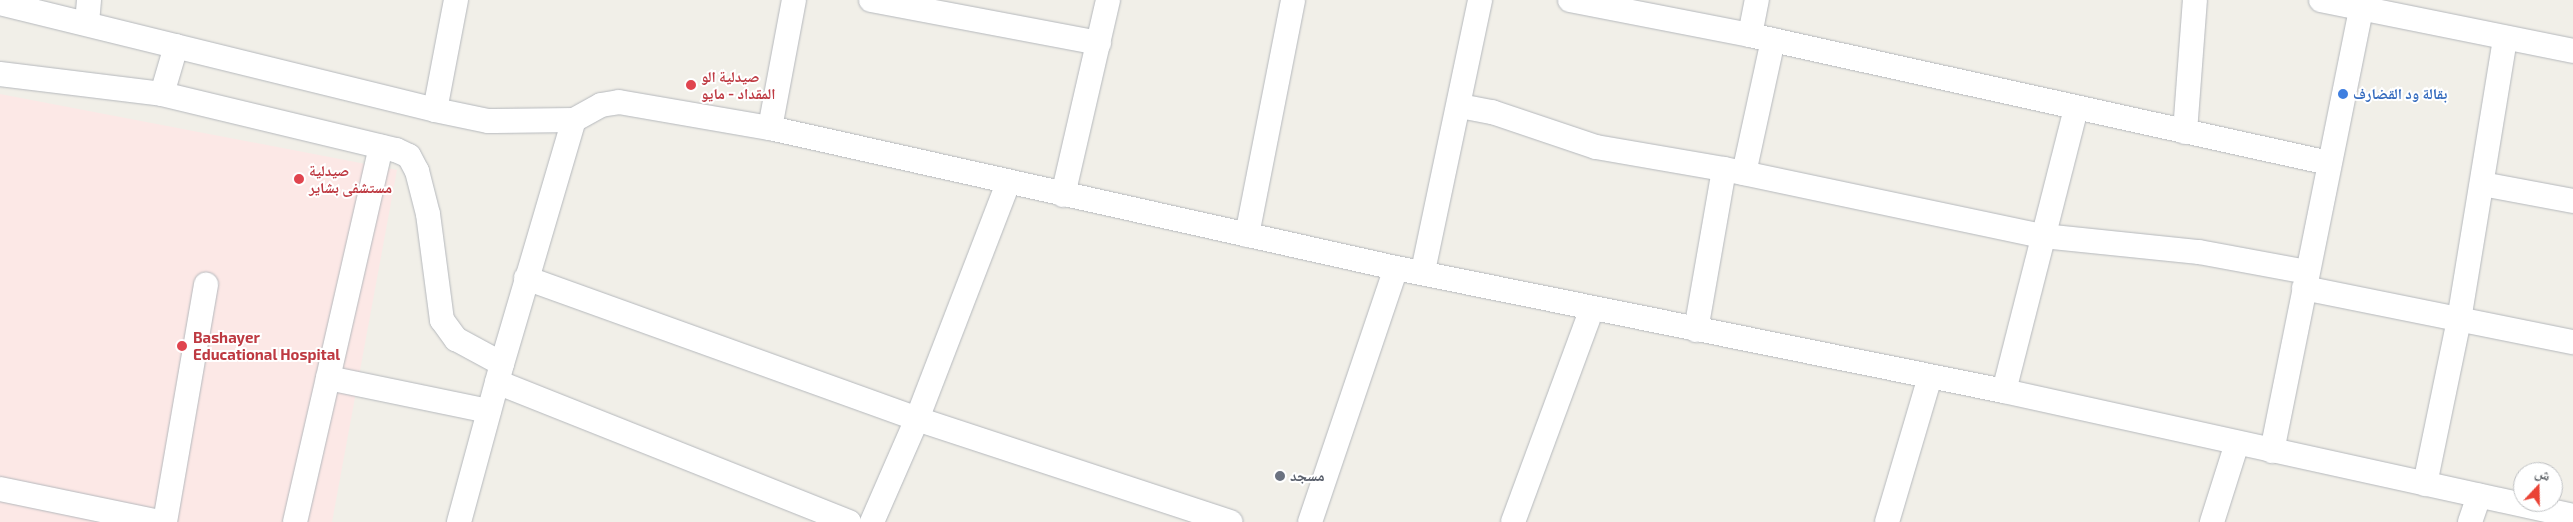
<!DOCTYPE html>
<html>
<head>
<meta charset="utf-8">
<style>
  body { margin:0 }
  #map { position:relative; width:2573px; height:522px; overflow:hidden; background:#f1efe8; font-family:"Exo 2","Noto Naskh Arabic",sans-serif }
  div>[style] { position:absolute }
  .medical>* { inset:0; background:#fce8e6 }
  .roads { filter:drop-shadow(0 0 1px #b5b8bc) drop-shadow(0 0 1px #b5b8bc) }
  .minor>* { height:24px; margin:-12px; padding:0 12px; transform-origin:12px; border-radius:12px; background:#fff }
  .dots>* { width:14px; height:14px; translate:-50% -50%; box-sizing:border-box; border:2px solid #fff; border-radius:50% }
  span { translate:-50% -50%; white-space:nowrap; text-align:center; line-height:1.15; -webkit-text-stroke:4px #fff; paint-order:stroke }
  .health-label { font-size:15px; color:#be3a42; font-weight:700 }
  .left { translate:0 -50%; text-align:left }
  .shop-label { font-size:15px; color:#366cbe; font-weight:700 }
  .worship-label { font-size:15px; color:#5b616d; font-weight:700 }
  .north { position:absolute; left:2513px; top:462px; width:50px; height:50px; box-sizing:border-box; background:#fff; border:1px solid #bfc1c3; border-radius:50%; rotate:21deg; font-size:14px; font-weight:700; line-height:20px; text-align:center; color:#5f6368 }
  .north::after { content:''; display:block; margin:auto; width:18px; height:22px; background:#ea4335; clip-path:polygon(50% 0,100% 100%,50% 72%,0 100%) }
</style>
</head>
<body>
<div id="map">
  <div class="medical">
    <div style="clip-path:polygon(0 94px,397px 170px,332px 522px,0 522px)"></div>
  </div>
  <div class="roads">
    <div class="minor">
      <div style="left:871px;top:0;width:232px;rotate:10.7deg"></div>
      <div style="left:1570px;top:0;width:183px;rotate:11deg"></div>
      <div style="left:1750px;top:35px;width:593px;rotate:12.47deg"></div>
      <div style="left:2321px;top:0;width:257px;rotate:11.4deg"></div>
      <div style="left:0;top:3px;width:448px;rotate:13.8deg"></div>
      <div style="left:435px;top:110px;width:54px;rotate:11.7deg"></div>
      <div style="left:488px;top:121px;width:86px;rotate:-0.7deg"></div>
      <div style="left:87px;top:23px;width:23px;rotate:-85deg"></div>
      <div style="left:1750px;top:35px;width:36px;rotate:-79deg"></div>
      <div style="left:0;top:74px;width:163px;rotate:7deg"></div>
      <div style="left:162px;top:94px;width:241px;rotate:13.5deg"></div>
      <div style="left:396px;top:150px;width:14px;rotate:25deg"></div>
      <div style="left:409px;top:156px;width:17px;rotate:62deg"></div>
      <div style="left:417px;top:171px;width:44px;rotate:75.7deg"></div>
      <div style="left:428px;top:214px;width:107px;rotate:82.5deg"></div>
      <div style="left:442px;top:320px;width:24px;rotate:54deg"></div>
      <div style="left:456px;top:339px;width:52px;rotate:28.5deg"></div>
      <div style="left:162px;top:94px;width:50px;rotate:-73.7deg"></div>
      <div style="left:1460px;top:106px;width:33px;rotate:11deg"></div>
      <div style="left:1492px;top:112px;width:110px;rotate:18.6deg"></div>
      <div style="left:1596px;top:147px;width:130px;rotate:9.8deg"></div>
      <div style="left:1724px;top:169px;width:326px;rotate:11.9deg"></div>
      <div style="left:2043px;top:236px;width:157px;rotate:5.9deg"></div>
      <div style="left:2199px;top:252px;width:110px;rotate:10.5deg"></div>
      <div style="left:435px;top:110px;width:112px;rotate:-79.2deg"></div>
      <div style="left:770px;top:128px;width:130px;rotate:-79.4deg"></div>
      <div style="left:2185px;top:132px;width:132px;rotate:-85.7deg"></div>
      <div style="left:1744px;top:173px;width:136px;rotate:-77.7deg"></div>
      <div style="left:2482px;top:184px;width:93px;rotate:10.6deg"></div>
      <div style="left:1063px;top:195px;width:200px;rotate:-77deg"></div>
      <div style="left:1247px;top:235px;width:239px;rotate:-78.9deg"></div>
      <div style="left:1423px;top:271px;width:277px;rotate:-78.1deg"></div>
      <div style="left:526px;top:278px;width:416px;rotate:19.8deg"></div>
      <div style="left:917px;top:419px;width:330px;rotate:18.2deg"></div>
      <div style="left:2304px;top:288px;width:274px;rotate:11.4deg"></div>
      <div style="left:1696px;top:330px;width:163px;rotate:-80.1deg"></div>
      <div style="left:328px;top:378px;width:164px;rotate:11.6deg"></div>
      <div style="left:497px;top:382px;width:379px;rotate:21.7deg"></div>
      <div style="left:2004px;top:391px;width:292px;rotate:-75.7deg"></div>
      <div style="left:2272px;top:451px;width:460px;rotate:-78.6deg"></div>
      <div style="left:2425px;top:484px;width:167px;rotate:-78.3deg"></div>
      <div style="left:2459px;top:320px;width:286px;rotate:-80.7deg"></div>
      <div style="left:0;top:489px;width:162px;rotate:11.7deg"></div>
      <div style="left:165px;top:522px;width:241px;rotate:-80.2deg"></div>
      <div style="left:295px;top:522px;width:385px;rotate:-77.1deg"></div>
      <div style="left:459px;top:522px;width:164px;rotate:-74.8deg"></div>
      <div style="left:502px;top:364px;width:254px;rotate:-73.6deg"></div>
      <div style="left:574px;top:120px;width:31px;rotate:-29deg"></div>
      <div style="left:601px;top:105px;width:18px;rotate:-9deg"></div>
      <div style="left:619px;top:102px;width:153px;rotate:9.8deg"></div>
      <div style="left:770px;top:128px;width:641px;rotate:12.61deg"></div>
      <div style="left:1396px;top:268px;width:620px;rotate:11.44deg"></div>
      <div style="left:2004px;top:391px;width:583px;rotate:12.39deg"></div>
      <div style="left:872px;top:522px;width:112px;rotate:-66.4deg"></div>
      <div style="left:917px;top:419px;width:253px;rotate:-68.9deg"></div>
      <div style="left:1310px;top:522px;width:268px;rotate:-71.3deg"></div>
      <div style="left:1513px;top:522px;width:227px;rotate:-69.7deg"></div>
      <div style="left:1887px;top:522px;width:151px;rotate:-73.5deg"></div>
      <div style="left:2212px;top:522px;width:83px;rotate:-72.4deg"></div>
      <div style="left:2470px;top:522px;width:28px;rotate:-71deg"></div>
    </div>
  </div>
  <div class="dots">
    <div style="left:691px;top:85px;background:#e0444e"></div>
    <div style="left:2343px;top:94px;background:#3f7fe0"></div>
    <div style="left:299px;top:179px;background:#e0444e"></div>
    <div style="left:182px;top:346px;background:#e0444e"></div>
    <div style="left:1280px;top:476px;background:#6b7280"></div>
  </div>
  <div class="health-label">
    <span class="left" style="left:701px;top:85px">صيدلية الو<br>المقداد - مايو</span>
    <span class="left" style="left:309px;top:179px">صيدلية<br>مستشفى بشاير</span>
    <span class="left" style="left:193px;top:346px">Bashayer<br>Educational Hospital</span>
  </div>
  <div class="shop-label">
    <span class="left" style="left:2353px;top:94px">بقالة ود القضارف</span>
  </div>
  <div class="worship-label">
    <span class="left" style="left:1290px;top:476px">مسجد</span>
  </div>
  <div class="north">ش</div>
</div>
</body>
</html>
